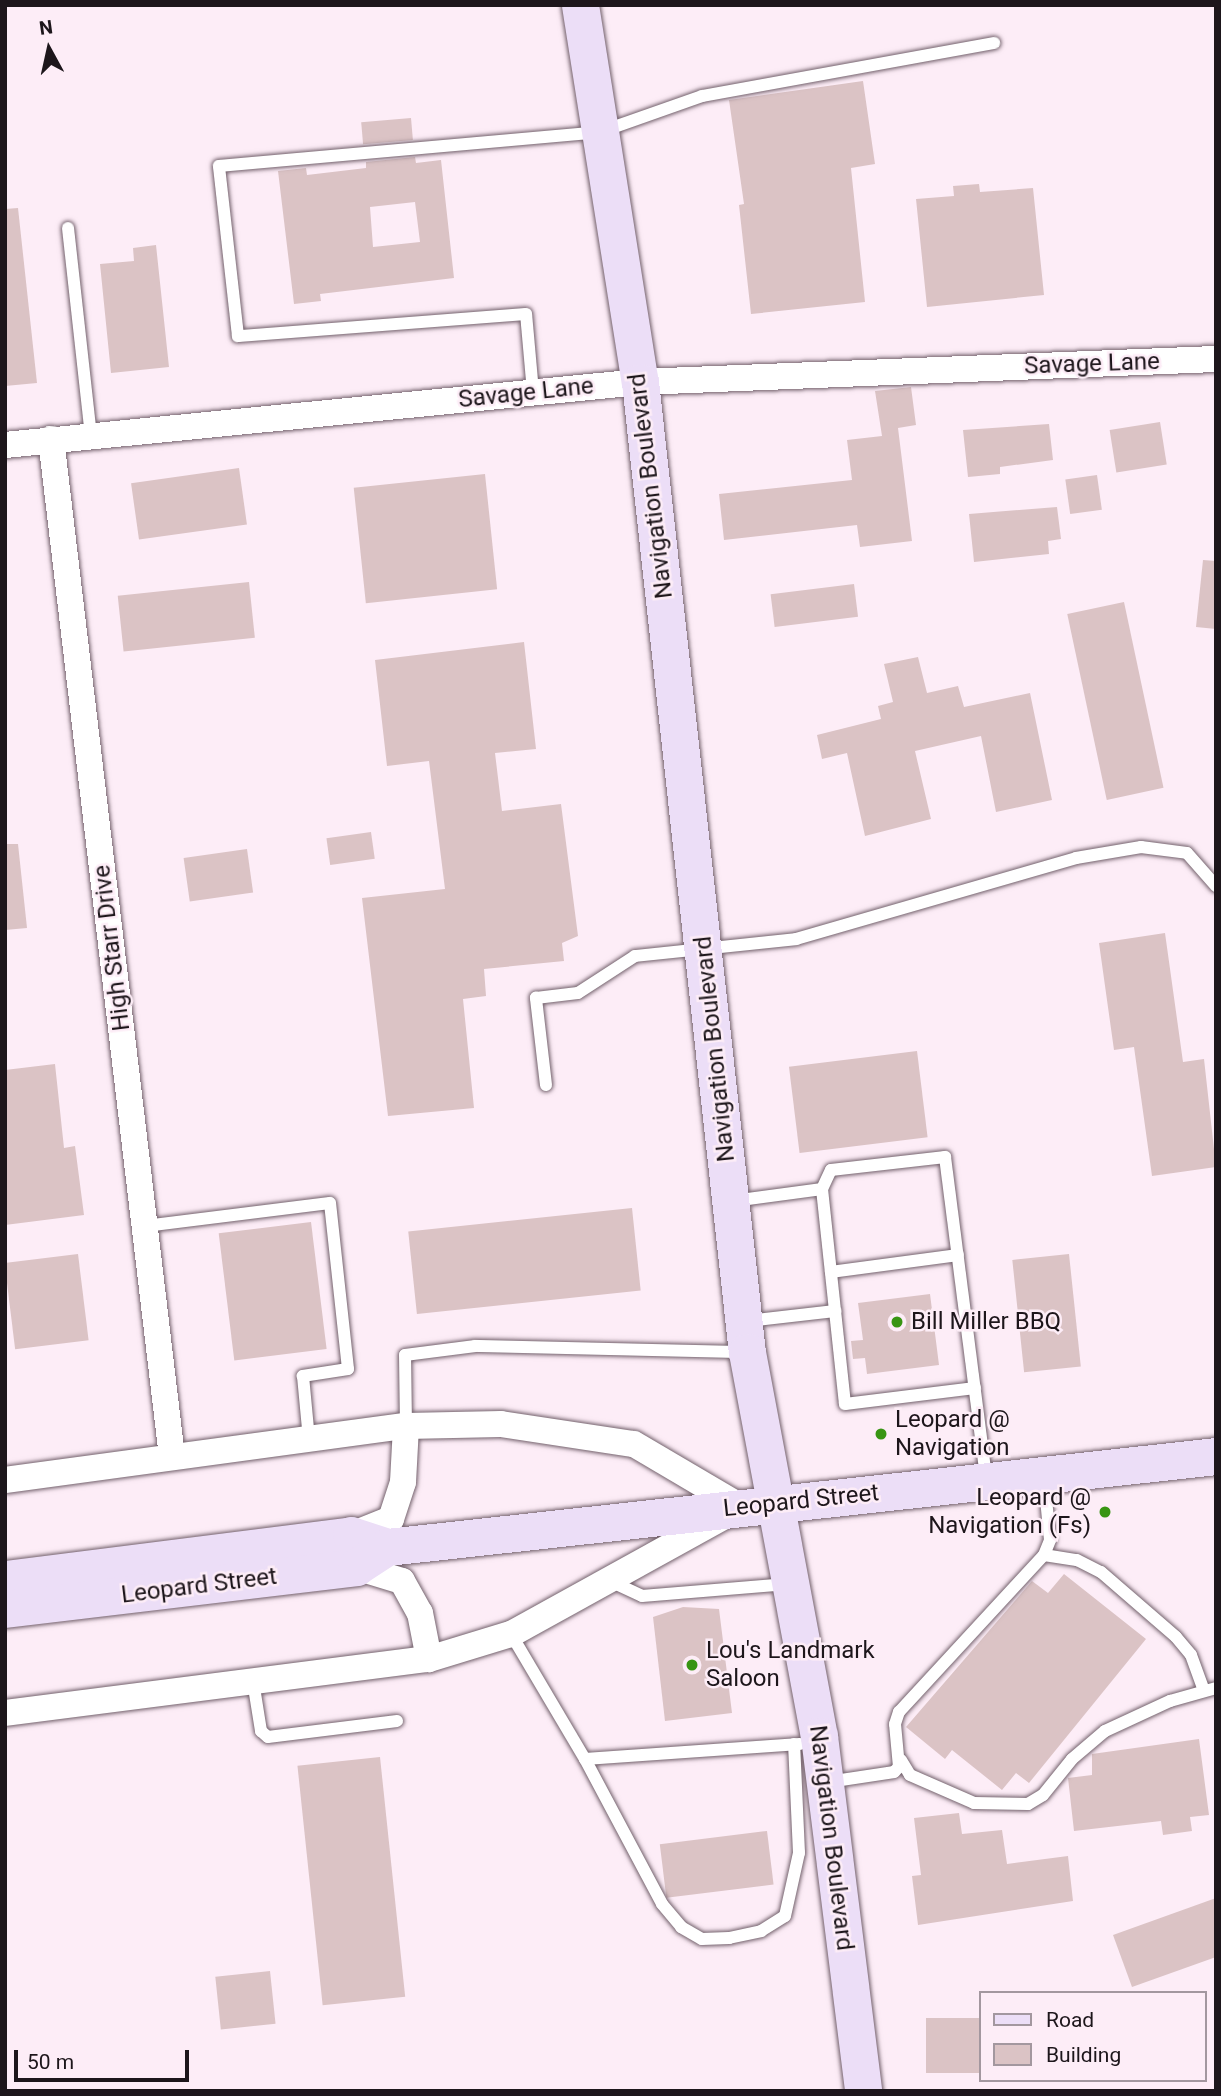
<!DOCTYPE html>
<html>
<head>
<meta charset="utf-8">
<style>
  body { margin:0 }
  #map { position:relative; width:1221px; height:2096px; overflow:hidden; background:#fdedf7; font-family:Roboto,sans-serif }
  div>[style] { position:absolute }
  .building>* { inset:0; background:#dbc3c5; transform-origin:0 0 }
  .roads { filter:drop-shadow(0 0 2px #73616c) drop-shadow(0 0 2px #73616c) }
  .lane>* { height:12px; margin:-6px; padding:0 6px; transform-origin:6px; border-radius:6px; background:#fff }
  .street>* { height:26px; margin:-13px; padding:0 13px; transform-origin:13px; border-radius:13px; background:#fff }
  .secondary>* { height:37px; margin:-18.5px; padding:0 18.5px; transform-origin:18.5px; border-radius:18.5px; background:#ecdef7 }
  .dots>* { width:19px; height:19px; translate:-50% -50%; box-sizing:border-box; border:4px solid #fdedf7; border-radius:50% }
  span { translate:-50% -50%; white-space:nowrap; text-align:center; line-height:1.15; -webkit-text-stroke:5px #fdedf7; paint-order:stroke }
  .street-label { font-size:24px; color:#1d161b }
  .poi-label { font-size:24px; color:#1d161b }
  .left { translate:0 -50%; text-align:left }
  .right { translate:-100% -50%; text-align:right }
  .frame { position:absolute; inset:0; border:7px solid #1d161b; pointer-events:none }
  .legend { position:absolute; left:979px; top:1991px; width:228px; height:91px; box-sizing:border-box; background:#fdedf7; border:2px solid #a3979f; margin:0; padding:9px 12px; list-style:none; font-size:21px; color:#1d161b }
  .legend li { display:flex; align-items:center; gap:14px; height:35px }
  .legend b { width:35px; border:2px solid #a3979f }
  .north { position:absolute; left:14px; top:14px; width:70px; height:70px; -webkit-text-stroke:5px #fdedf7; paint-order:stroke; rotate:352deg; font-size:19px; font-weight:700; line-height:28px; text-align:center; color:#1d161b }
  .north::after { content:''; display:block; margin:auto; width:24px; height:32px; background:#1d161b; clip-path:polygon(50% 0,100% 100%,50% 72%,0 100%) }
  .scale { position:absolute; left:14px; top:2050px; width:175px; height:32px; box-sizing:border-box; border:4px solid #1d161b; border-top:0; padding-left:9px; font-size:21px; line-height:24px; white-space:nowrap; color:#1d161b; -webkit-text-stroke:5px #fdedf7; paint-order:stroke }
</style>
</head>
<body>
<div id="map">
  <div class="building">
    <div style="clip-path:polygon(863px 81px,875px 164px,851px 168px,865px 302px,751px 314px,739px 205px,744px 204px,729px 100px)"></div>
    <div style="left:411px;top:118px;width:22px;height:50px;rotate:85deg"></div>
    <div style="clip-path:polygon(evenodd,415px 157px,416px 163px,441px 160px,454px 278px,320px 294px,321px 301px,294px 304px,278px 171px,306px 168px,307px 175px,366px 168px,366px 162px,415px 157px,415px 202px,420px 242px,373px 247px,370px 207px,415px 202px)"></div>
    <div style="clip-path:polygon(979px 184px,980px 192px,1033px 188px,1044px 295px,927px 307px,916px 199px,954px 196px,953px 186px)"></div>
    <div style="clip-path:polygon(18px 208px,37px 383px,5px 386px,5px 209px)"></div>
    <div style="clip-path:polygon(156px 245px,169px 367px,111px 373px,100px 264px,134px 261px,133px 248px)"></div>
    <div style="clip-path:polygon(911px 387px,916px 425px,898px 428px,912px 541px,860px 547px,857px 525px,724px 540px,719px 494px,852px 480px,847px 440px,882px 436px,875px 391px)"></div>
    <div style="left:1160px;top:422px;width:43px;height:51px;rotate:81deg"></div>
    <div style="clip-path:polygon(1049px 424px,1053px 460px,1000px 467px,1000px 474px,968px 477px,963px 430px)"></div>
    <div style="left:239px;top:468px;width:57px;height:109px;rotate:82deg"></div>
    <div style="left:485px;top:474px;width:116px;height:132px;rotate:84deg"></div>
    <div style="left:1097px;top:475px;width:35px;height:32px;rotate:82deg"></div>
    <div style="clip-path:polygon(1057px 507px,1061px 539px,1048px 541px,1049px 554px,974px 562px,969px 514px)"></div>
    <div style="clip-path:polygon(1203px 560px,1216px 561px,1216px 629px,1196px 627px)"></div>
    <div style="left:249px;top:582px;width:56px;height:132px;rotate:84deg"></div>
    <div style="left:854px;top:584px;width:33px;height:84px;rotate:83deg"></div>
    <div style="left:1124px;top:602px;width:190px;height:58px;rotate:78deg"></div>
    <div style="clip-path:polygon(524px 642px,536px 749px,495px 753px,502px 811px,561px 804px,578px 936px,562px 943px,564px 961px,484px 969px,486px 996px,463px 999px,474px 1108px,388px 1116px,362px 898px,445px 889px,429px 761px,387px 766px,375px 660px)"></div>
    <div style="clip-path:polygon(918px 657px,927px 693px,958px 686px,964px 707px,1030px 693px,1052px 800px,996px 812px,981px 736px,915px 751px,931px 819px,865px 836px,847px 753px,822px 759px,817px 735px,881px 719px,878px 706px,893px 702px,884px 664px)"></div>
    <div style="left:371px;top:832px;width:27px;height:45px;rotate:82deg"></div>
    <div style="clip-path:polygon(5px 844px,18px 844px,27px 928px,5px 930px)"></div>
    <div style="left:247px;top:849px;width:44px;height:64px;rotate:82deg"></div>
    <div style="clip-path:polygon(1165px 933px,1183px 1062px,1204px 1059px,1216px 1167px,1152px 1176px,1134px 1047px,1114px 1050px,1099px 943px)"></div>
    <div style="left:917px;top:1051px;width:87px;height:129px;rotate:83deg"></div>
    <div style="clip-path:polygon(55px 1064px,64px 1148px,75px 1146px,84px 1215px,5px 1225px,5px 1070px)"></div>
    <div style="left:632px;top:1208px;width:83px;height:225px;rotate:84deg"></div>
    <div style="left:311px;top:1222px;width:128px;height:93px;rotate:83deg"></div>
    <div style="left:78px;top:1254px;width:87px;height:74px;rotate:83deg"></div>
    <div style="left:1069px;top:1254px;width:113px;height:57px;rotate:84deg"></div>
    <div style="clip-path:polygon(930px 1294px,939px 1365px,867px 1374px,865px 1358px,853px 1359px,851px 1341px,863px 1340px,858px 1303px)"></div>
    <div style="clip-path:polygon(1064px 1574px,1146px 1639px,1029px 1783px,1016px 1773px,1002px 1790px,952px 1750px,945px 1759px,906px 1727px,1032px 1581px,1048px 1593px)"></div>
    <div style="clip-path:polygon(683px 1607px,719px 1609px,732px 1713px,665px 1721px,653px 1617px)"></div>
    <div style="clip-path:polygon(1199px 1739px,1209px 1815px,1190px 1817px,1192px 1831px,1163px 1835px,1161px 1821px,1074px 1831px,1068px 1778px,1092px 1775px,1092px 1754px)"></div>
    <div style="left:380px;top:1757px;width:241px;height:83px;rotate:84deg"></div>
    <div style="clip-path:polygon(959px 1813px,962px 1834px,1002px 1830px,1007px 1864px,1068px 1856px,1073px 1901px,918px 1925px,912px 1876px,921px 1875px,914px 1818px)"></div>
    <div style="left:767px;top:1831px;width:54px;height:108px;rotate:83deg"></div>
    <div style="clip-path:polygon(1216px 1898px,1216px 1957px,1132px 1987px,1113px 1935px)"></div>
    <div style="left:270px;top:1971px;width:53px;height:55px;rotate:84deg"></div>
    <div style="left:981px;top:2018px;width:55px;height:55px;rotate:90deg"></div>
  </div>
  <div class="roads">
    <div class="lane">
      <div style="left:68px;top:228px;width:208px;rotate:83.7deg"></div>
      <div style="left:533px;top:392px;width:78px;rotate:-95.1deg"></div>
      <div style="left:526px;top:314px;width:289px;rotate:175.6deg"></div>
      <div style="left:238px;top:336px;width:171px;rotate:-96.4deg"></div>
      <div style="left:219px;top:166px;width:383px;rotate:-5.1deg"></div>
      <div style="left:600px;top:132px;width:108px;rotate:-19.4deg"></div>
      <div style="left:702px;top:96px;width:297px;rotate:-10.3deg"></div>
      <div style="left:546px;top:1085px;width:88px;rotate:-96.6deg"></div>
      <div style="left:536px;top:998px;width:42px;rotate:-6.8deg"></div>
      <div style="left:578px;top:993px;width:68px;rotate:-33deg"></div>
      <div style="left:635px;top:956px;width:162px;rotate:-6deg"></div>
      <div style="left:796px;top:939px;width:291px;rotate:-16.1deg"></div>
      <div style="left:1076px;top:858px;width:66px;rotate:-9.6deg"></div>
      <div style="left:1141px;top:847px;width:46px;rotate:7.4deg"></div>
      <div style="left:1187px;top:853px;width:44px;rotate:48.7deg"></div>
      <div style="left:822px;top:1189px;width:216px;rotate:83.9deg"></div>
      <div style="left:845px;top:1404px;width:131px;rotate:-7deg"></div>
      <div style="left:733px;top:1201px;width:90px;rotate:-7.7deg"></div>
      <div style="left:822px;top:1189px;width:21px;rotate:-65deg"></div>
      <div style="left:831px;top:1170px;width:115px;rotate:-6.5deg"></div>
      <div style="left:945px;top:1157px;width:323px;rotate:82.7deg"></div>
      <div style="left:145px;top:1226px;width:186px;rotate:-7.1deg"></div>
      <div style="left:330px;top:1203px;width:167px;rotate:83.8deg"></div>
      <div style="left:348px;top:1369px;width:46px;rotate:171.2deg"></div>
      <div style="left:303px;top:1376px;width:64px;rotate:84.6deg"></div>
      <div style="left:831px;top:1272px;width:128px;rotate:-7.6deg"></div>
      <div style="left:747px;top:1321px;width:89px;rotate:-6.5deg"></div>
      <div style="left:406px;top:1426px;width:71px;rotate:-90.8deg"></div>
      <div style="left:405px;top:1355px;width:71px;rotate:-7.3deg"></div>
      <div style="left:475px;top:1346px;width:268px;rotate:1.3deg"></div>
      <div style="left:1044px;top:1555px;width:33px;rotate:9deg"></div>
      <div style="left:1077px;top:1560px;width:27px;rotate:27deg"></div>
      <div style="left:1101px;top:1572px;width:99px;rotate:40.9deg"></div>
      <div style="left:1176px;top:1637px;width:23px;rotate:50deg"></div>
      <div style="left:1191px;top:1655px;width:38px;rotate:70deg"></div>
      <div style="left:610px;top:1581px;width:35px;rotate:25deg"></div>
      <div style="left:642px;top:1596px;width:146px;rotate:-4.7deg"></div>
      <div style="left:511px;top:1634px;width:145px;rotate:59.4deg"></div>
      <div style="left:585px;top:1759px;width:215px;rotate:-4deg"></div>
      <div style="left:253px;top:1681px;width:51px;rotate:80.9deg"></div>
      <div style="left:261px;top:1731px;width:9px;rotate:41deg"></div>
      <div style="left:268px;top:1737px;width:130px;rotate:-7.1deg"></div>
      <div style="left:585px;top:1759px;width:164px;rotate:62deg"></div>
      <div style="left:662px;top:1904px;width:30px;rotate:50deg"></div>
      <div style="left:681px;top:1927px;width:24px;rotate:30deg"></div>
      <div style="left:702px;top:1939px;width:27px;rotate:-2deg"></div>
      <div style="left:729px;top:1938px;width:33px;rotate:-12deg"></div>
      <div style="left:761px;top:1931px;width:28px;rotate:-32deg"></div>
      <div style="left:785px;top:1916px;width:65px;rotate:-77.5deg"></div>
      <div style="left:799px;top:1853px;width:109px;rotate:-92.6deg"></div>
      <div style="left:901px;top:1760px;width:17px;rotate:59deg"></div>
      <div style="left:910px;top:1775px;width:70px;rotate:23.6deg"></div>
      <div style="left:974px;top:1803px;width:54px;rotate:1.1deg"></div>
      <div style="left:1028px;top:1804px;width:17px;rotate:-31deg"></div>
      <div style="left:1043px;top:1795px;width:46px;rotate:-51.1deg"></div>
      <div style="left:1072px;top:1759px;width:43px;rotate:-40.3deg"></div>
      <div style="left:1105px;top:1731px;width:72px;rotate:-24.8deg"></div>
      <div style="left:1170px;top:1701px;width:48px;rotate:-15.8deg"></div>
      <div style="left:828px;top:1782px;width:67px;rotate:-8.6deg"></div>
      <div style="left:894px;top:1772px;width:7px;rotate:-45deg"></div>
      <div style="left:899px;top:1767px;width:43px;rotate:-95.3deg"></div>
      <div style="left:895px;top:1724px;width:13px;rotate:-72deg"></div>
      <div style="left:899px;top:1712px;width:214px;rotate:-47.3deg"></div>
      <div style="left:1044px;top:1555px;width:16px;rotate:-68deg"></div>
      <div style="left:1050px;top:1540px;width:62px;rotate:-95.5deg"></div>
    </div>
    <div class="street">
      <div style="left:51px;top:439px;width:1025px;rotate:83.22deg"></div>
      <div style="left:5px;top:445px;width:638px;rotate:-5.67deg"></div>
      <div style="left:640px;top:382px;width:576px;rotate:-2.29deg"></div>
      <div style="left:5px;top:1480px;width:405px;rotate:-7.7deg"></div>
      <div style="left:406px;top:1426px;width:95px;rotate:-1.2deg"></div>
      <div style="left:501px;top:1424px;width:134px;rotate:8.6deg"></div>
      <div style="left:634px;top:1444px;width:124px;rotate:30.5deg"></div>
      <div style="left:351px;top:1535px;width:43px;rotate:-21.8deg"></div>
      <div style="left:391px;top:1519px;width:39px;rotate:-72deg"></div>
      <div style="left:403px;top:1482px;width:56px;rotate:-86.9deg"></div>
      <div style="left:356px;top:1567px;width:48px;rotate:16.9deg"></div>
      <div style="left:402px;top:1581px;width:37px;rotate:61deg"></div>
      <div style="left:420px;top:1613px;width:47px;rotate:78.9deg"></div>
      <div style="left:5px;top:1713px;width:427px;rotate:-7.3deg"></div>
      <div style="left:429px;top:1659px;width:86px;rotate:-17deg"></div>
      <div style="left:511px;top:1634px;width:248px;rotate:-28.9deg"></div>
    </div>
    <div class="secondary">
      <div style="left:580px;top:5px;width:382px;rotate:81deg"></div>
      <div style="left:640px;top:382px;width:976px;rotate:83.71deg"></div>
      <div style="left:747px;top:1352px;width:391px;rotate:79.4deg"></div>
      <div style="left:819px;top:1736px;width:358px;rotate:82.9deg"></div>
      <div style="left:5px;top:1579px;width:349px;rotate:-7.2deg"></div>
      <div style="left:351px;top:1535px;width:38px;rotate:18deg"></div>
      <div style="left:387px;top:1547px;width:834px;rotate:-6.26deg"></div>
      <div style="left:5px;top:1609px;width:354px;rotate:-6.8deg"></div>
      <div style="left:356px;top:1567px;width:37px;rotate:-33deg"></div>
    </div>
  </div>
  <div class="dots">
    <div style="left:897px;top:1322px;background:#389513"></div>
    <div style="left:881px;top:1434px;background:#389513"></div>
    <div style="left:1105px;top:1512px;background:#389513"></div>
    <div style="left:692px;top:1665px;background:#389513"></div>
  </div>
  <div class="street-label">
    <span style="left:1092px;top:364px;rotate:-2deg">Savage Lane</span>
    <span style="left:526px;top:393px;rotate:-6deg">Savage Lane</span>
    <span style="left:651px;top:486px;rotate:-97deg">Navigation Boulevard</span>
    <span style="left:112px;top:948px;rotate:-97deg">High Starr Drive</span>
    <span style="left:715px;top:1049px;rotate:-96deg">Navigation Boulevard</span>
    <span style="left:801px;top:1501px;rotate:-6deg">Leopard Street</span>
    <span style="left:199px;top:1586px;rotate:-7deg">Leopard Street</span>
    <span style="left:831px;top:1838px;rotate:83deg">Navigation Boulevard</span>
  </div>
  <div class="poi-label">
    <span class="left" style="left:911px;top:1322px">Bill Miller BBQ</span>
    <span class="left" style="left:895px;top:1434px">Leopard @<br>Navigation</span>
    <span class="right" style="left:1091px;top:1512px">Leopard @<br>Navigation (Fs)</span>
    <span class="left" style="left:706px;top:1665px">Lou's Landmark<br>Saloon</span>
  </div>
  <div class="frame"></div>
  <ul class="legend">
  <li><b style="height:9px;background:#ecdef7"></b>Road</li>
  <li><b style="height:19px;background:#dbc3c5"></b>Building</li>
  </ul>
  <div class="north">N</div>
  <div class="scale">50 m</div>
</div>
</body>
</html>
